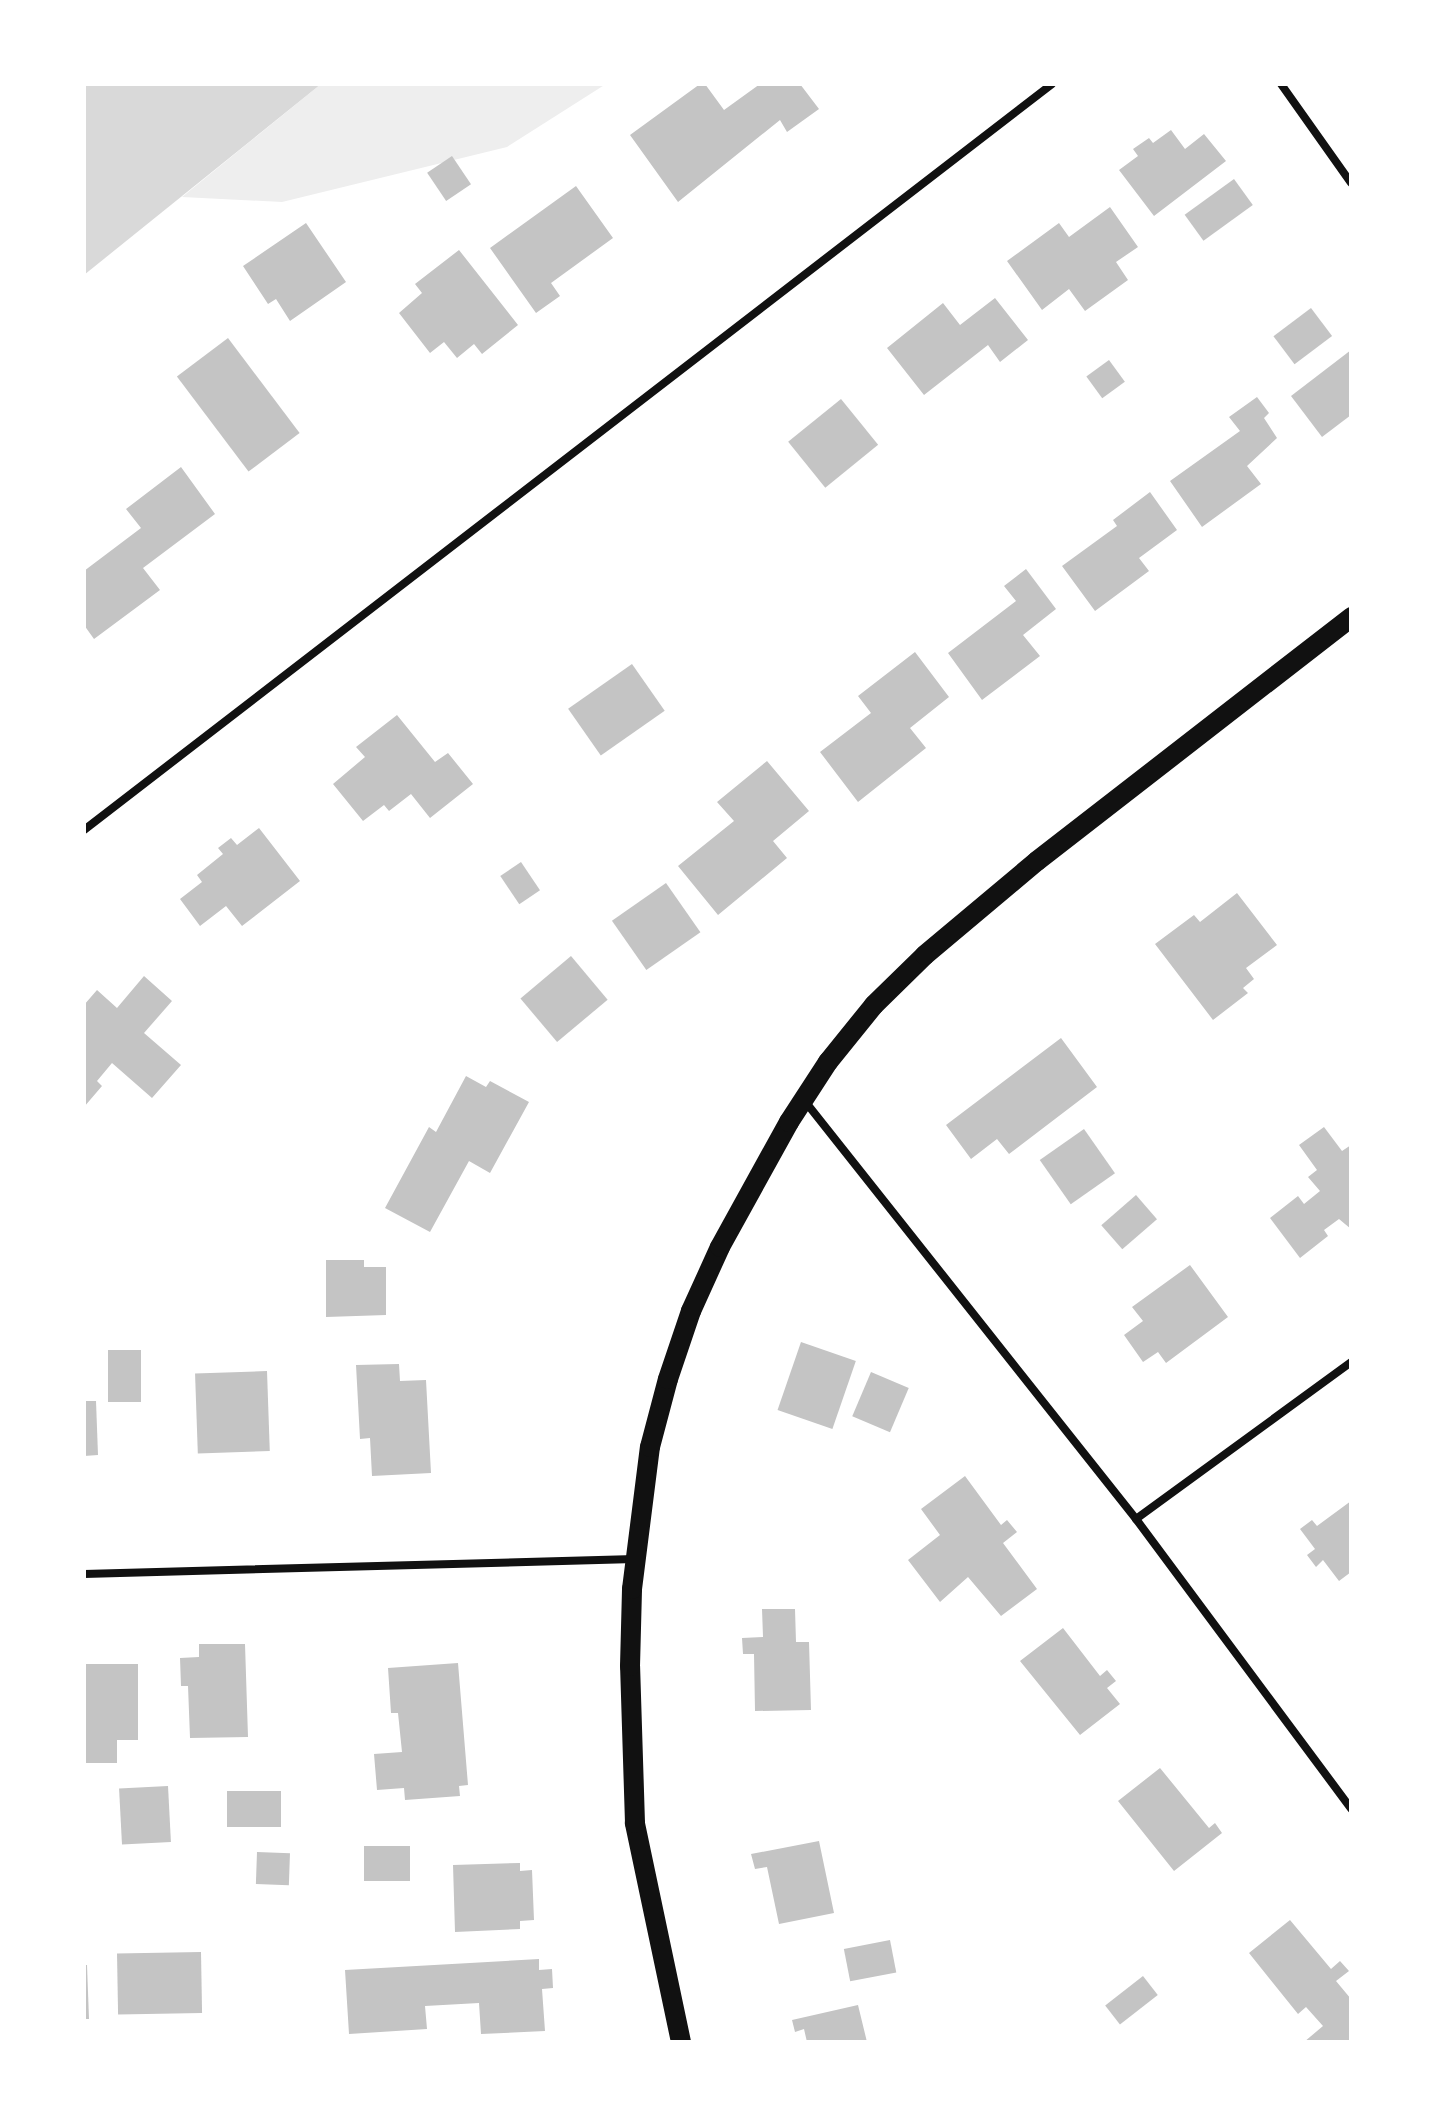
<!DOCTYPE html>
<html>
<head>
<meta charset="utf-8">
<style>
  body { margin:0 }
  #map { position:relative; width:1435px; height:2126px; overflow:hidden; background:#fff; font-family:Jost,sans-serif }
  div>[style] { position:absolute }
  .green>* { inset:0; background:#eee }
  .water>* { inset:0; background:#d9d9d9 }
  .building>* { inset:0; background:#c4c4c4; transform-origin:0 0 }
  .minor>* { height:8px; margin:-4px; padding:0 4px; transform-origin:4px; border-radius:4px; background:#111 }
  .primary>* { height:20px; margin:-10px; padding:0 10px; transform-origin:10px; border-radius:10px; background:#111 }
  span { translate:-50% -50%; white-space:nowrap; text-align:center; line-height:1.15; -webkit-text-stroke:6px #fff; paint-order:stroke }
  .frame { position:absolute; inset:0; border:86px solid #fff; pointer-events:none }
</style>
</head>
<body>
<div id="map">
  <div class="green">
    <div style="clip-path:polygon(321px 84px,606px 84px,507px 147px,282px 202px,182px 197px)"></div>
  </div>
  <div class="water">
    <div style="clip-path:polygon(84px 84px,321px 84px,84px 275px)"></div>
  </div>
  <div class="building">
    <div style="clip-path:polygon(700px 84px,705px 84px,724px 110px,760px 84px,800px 84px,819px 109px,787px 132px,780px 120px,678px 202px,630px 135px)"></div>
    <div style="clip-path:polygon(1171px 130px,1185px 149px,1204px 134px,1226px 161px,1154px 216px,1119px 170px,1138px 156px,1133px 149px,1149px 138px,1153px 143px)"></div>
    <div style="left:452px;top:156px;width:34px;height:30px;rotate:56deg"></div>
    <div style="left:1234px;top:179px;width:32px;height:61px;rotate:54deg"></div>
    <div style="clip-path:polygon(576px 186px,613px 238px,551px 283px,560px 296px,536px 313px,490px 248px)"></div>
    <div style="clip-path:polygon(1110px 207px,1138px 247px,1116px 262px,1128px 280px,1085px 311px,1069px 289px,1042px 310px,1007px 261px,1059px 223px,1069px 237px)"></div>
    <div style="clip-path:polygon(306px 223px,346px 282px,290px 321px,276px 299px,268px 304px,243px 266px)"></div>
    <div style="clip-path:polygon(459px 250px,518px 325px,482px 354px,474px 344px,457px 358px,444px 342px,430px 353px,399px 313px,422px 293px,415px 284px)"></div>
    <div style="clip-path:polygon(995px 298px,1028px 340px,1000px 362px,988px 345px,924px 395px,887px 348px,943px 303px,960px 325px)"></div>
    <div style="left:1311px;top:308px;width:35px;height:47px;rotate:53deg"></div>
    <div style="left:228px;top:338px;width:119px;height:64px;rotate:53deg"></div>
    <div style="clip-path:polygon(1351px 350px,1351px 415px,1322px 437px,1291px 396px)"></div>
    <div style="left:1109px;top:360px;width:27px;height:28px;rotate:54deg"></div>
    <div style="clip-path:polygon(1257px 397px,1269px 413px,1264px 418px,1277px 438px,1247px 466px,1261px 484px,1202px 527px,1170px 481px,1240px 431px,1229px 417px)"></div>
    <div style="left:841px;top:399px;width:59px;height:68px;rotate:51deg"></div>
    <div style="clip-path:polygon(181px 467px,215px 514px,143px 568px,160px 590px,94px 639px,84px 625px,84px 571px,141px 528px,126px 509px)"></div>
    <div style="clip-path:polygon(1150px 492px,1177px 530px,1139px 558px,1149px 571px,1095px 611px,1062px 566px,1117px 526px,1113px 520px)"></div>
    <div style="clip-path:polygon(1026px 569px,1056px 609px,1023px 635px,1040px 656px,982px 700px,948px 653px,1016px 601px,1004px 586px)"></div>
    <div style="clip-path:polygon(915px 652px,949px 697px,910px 728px,926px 748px,858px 802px,820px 752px,871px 713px,858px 696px)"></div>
    <div style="left:632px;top:664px;width:57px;height:78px;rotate:55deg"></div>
    <div style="clip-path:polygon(397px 715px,435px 762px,448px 753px,473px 784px,430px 818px,411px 794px,389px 811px,384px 805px,363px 821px,333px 784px,365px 757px,356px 747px)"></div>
    <div style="clip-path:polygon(767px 761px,809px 811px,773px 841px,787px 858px,718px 915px,678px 866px,734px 821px,717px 802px)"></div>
    <div style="clip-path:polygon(259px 828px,300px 881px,242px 926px,226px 906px,200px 926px,180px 899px,202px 882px,197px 875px,223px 854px,218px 848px,231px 838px,237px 845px)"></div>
    <div style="left:521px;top:862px;width:34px;height:25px;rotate:56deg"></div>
    <div style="left:666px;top:883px;width:60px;height:66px;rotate:55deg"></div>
    <div style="clip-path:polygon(1237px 893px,1277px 945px,1246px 968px,1254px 979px,1243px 988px,1248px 993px,1213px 1020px,1155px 944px,1194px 915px,1200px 922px)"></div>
    <div style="left:571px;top:956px;width:57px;height:66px;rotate:50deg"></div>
    <div style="clip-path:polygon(144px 976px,172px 1001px,144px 1033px,181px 1065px,152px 1098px,112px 1063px,97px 1081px,102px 1086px,84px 1107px,84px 1005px,97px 990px,117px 1008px)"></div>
    <div style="clip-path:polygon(1061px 1038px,1097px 1087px,1009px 1154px,997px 1139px,971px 1159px,946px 1125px)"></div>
    <div style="clip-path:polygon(466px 1076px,486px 1087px,490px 1081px,529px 1102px,490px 1173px,469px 1161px,430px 1232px,385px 1208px,429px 1127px,436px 1132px)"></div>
    <div style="clip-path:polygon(1324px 1127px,1342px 1151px,1351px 1145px,1351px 1229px,1339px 1219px,1324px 1230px,1328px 1236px,1300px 1258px,1270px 1218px,1298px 1196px,1304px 1204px,1320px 1191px,1308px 1177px,1317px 1170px,1299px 1145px)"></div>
    <div style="left:1084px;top:1129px;width:54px;height:54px;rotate:55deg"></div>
    <div style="left:1136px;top:1195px;width:32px;height:46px;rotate:49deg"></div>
    <div style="clip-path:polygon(326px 1260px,364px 1260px,364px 1267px,386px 1267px,386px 1315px,326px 1317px)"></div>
    <div style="clip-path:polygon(1190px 1265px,1228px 1317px,1166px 1363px,1158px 1352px,1143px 1362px,1124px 1335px,1143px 1321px,1132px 1307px)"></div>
    <div style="left:801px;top:1342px;width:58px;height:72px;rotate:19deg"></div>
    <div style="left:108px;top:1350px;width:33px;height:52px"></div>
    <div style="clip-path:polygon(399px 1364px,400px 1381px,426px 1380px,431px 1473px,372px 1476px,370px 1438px,360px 1439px,356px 1365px)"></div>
    <div style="left:267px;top:1371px;width:80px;height:72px;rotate:88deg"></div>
    <div style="left:871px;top:1372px;width:41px;height:48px;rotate:23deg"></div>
    <div style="clip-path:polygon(84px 1401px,96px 1401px,98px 1455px,84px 1456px)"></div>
    <div style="clip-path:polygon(965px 1476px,1001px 1525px,1007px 1520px,1017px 1532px,1003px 1543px,1037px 1589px,1001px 1616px,968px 1577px,940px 1602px,908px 1560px,940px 1535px,921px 1509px)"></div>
    <div style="clip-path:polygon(1351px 1501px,1351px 1572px,1339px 1581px,1323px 1560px,1316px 1567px,1307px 1555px,1315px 1549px,1300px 1529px,1312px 1520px,1317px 1526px)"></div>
    <div style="clip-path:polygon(762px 1609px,795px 1609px,796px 1642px,809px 1642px,811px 1710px,755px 1711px,754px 1654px,743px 1654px,742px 1638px,763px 1637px)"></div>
    <div style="clip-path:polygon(1063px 1628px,1100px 1676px,1107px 1670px,1116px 1681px,1107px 1688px,1120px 1704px,1080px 1735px,1020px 1661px)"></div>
    <div style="clip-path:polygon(199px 1644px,245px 1644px,248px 1737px,190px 1738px,188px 1686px,181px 1686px,180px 1658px,199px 1657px)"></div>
    <div style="clip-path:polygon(458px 1663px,468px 1785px,459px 1786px,460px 1796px,405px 1800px,404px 1788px,377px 1790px,374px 1754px,402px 1752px,398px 1713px,391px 1713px,388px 1668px)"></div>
    <div style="clip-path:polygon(84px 1664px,138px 1664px,138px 1740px,117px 1740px,117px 1763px,84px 1763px)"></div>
    <div style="clip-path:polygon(1160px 1768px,1209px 1828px,1215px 1823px,1222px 1833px,1174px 1871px,1118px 1801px)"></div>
    <div style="left:168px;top:1786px;width:56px;height:49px;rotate:87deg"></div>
    <div style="left:227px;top:1791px;width:54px;height:36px"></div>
    <div style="clip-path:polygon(819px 1841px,834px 1913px,779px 1924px,767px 1867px,755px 1869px,751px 1854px)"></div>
    <div style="left:410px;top:1846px;width:35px;height:46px;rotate:90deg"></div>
    <div style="left:257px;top:1852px;width:33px;height:32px;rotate:2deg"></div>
    <div style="clip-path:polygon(520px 1863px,520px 1871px,532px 1870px,534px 1920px,520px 1921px,520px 1929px,455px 1932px,453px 1865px)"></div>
    <div style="clip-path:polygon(1290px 1920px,1331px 1969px,1340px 1961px,1349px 1971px,1336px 1981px,1351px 1999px,1351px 2042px,1304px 2042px,1323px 2026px,1306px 2007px,1298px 2014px,1249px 1953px)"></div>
    <div style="left:890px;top:1940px;width:33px;height:47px;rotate:79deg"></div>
    <div style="left:201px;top:1952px;width:61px;height:84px;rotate:89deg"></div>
    <div style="clip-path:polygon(539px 1959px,539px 1970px,552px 1969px,553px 1988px,542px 1989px,545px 2031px,481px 2034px,479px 2003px,425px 2006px,427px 2029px,349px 2034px,345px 1970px)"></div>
    <div style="clip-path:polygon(84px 1965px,87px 1965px,89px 2019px,84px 2019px)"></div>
    <div style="left:1143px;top:1976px;width:24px;height:48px;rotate:52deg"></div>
    <div style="clip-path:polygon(858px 2005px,867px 2042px,807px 2042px,804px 2029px,795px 2032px,792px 2020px)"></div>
  </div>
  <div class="minor">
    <div style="left:1281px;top:84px;width:121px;rotate:54.7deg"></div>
    <div style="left:84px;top:830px;width:1222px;rotate:-37.62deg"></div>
    <div style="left:804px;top:1100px;width:535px;rotate:51.61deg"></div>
    <div style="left:1136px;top:1519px;width:361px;rotate:53.4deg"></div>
    <div style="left:1136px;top:1519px;width:266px;rotate:-36.1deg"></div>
    <div style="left:84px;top:1574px;width:551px;rotate:-1.56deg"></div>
  </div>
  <div class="primary">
    <div style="left:681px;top:2042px;width:224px;rotate:-101.9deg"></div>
    <div style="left:635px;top:1823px;width:157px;rotate:-91.8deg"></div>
    <div style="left:630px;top:1666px;width:77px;rotate:-88.5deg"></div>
    <div style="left:632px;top:1589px;width:143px;rotate:-82.8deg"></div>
    <div style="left:650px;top:1447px;width:70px;rotate:-75.2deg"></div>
    <div style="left:668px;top:1379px;width:72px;rotate:-71.3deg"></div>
    <div style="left:691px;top:1311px;width:70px;rotate:-65.6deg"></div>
    <div style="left:720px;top:1247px;width:143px;rotate:-61.1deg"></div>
    <div style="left:789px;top:1122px;width:72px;rotate:-57deg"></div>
    <div style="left:828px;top:1062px;width:73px;rotate:-51.1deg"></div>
    <div style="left:874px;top:1005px;width:71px;rotate:-44.4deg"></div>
    <div style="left:925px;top:955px;width:146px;rotate:-40deg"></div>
    <div style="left:1037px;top:861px;width:398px;rotate:-37.8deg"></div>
  </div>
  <div class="frame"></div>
</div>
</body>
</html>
